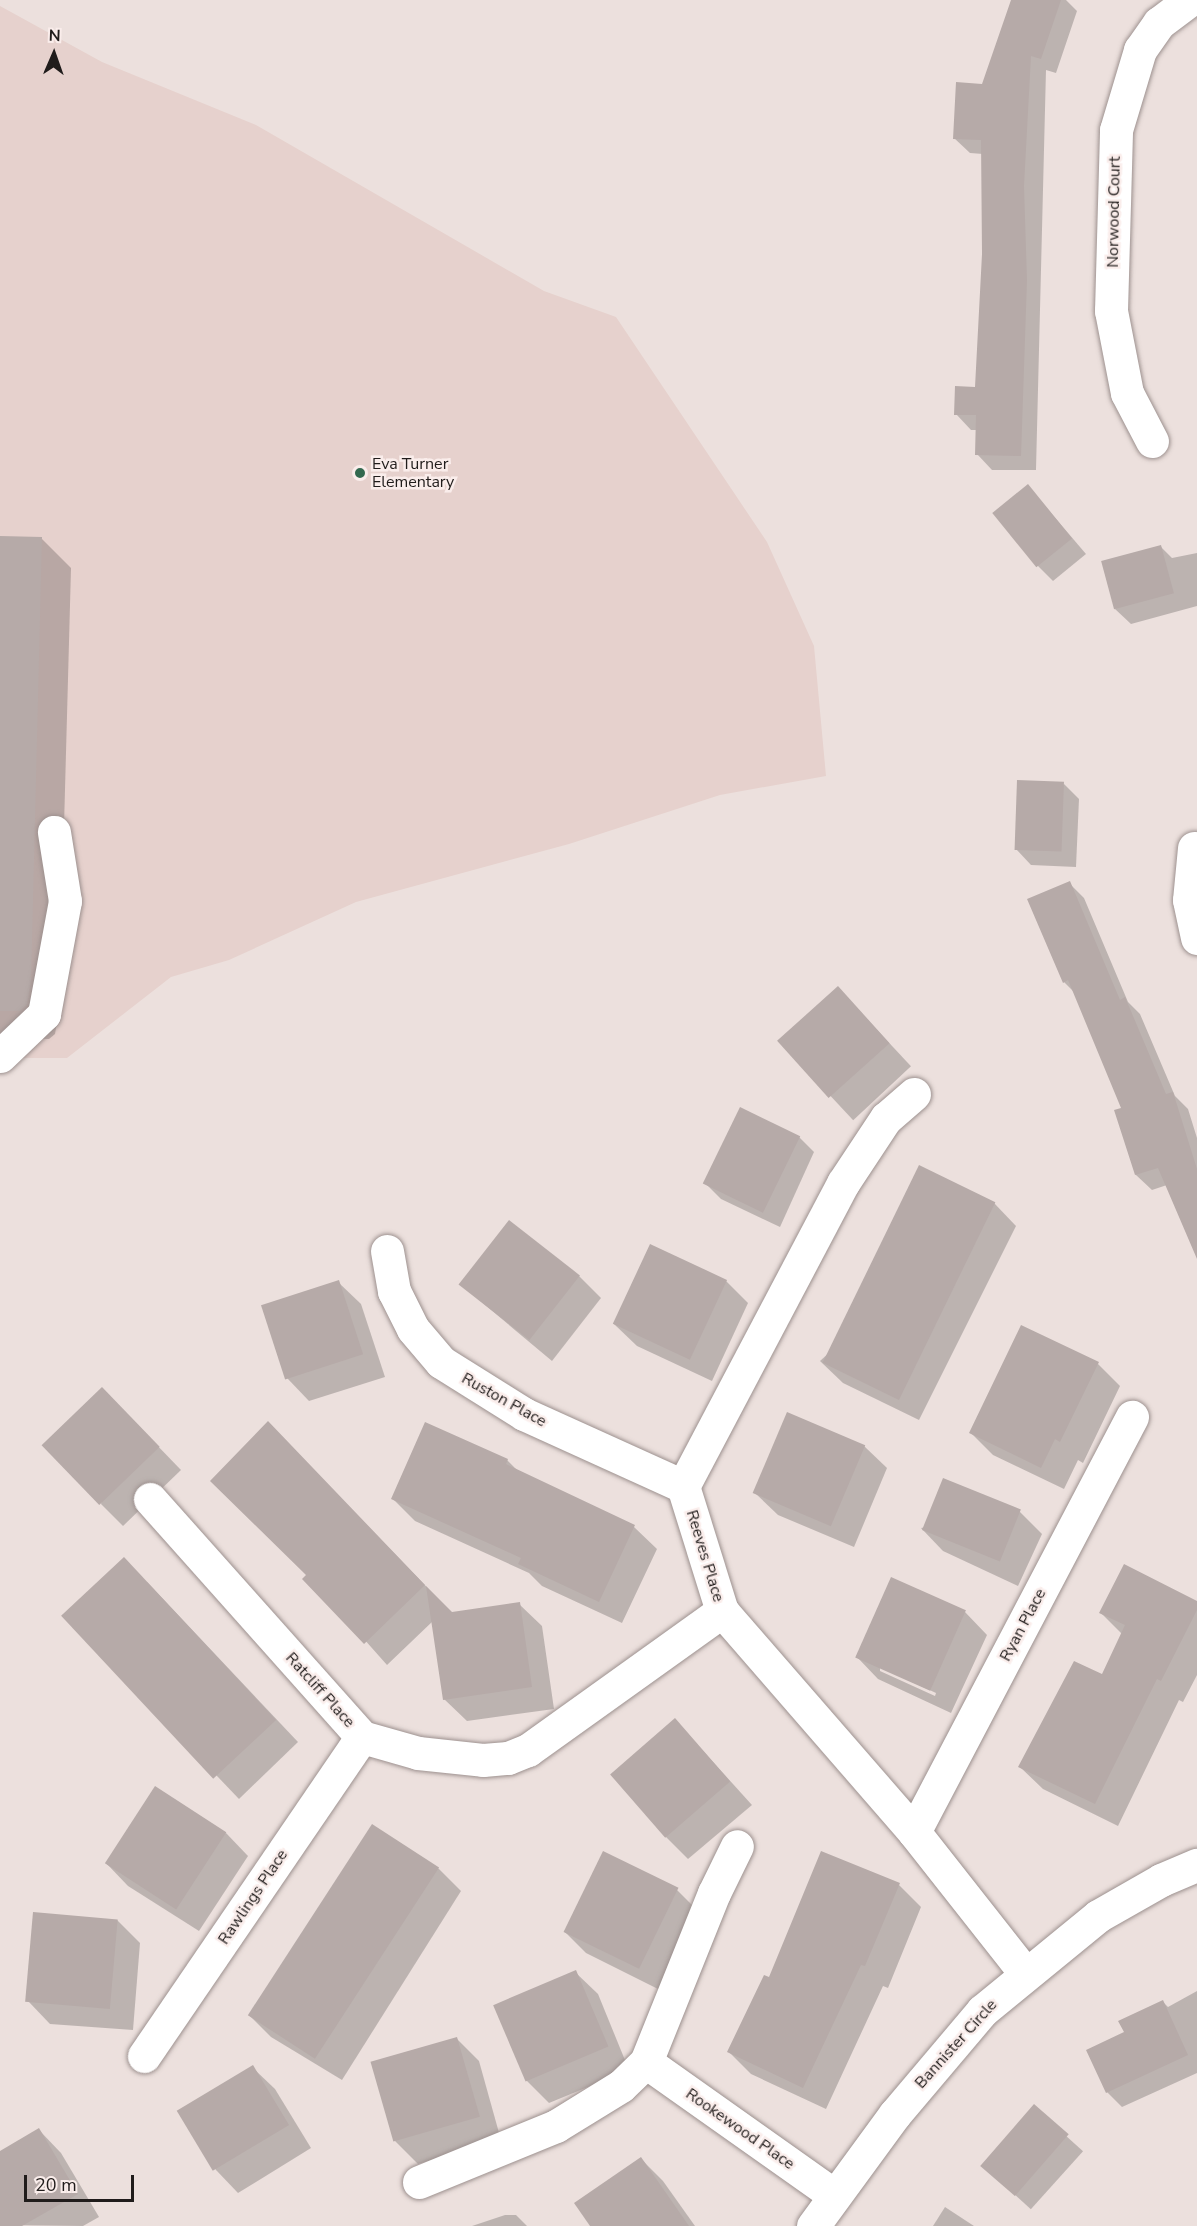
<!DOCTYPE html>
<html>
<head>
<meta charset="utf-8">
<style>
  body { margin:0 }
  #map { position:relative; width:1197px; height:2226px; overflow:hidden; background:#ece0dd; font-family:"Nunito Sans",sans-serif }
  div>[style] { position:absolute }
  .built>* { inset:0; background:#e6d1cd }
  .shadow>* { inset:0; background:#0003; transform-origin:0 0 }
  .building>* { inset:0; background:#b6aaa8; transform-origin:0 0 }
  .roads { filter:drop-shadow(0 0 2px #9d918f) drop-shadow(0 0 2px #9d918f) }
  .minor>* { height:33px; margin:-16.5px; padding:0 16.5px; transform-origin:16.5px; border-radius:16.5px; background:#fff }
  .dots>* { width:16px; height:16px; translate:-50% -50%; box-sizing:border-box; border:3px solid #faedeb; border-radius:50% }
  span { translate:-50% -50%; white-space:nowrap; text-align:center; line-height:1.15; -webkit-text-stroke:5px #faedeb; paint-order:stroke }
  .street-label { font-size:16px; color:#201c1b }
  .poi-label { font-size:16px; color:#201c1b }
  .left { translate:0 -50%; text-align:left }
  .north { position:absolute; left:24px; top:24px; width:60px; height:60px; -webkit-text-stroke:4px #faedeb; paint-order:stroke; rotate:2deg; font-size:16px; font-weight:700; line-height:24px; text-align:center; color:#201c1b }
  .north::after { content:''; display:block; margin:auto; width:21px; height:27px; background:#201c1b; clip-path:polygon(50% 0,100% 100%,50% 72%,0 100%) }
  .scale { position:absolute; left:24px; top:2175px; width:110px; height:27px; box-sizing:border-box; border:3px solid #201c1b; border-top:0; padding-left:8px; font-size:18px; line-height:21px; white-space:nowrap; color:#201c1b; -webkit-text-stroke:4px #faedeb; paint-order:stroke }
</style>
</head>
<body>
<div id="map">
  <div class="built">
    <div style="clip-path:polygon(0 6px,102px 62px,256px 125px,544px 291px,616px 317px,767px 542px,814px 646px,826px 776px,720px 795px,569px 844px,356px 902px,229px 960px,171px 977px,67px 1058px,0 1058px)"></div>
  </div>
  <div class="shadow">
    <div style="clip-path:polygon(1013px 0,1066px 0,1077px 11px,1056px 73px,1046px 70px,1036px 470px,992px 470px,977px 454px,978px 430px,971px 430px,956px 414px,977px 388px,983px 255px,983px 154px,970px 153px,954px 138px,983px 85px)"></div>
    <div style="clip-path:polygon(1028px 486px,1086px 554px,1053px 581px,1038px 566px)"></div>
    <div style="clip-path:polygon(0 538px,42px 539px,71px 568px,59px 1011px,55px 1034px,49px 1039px,0 1038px)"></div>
    <div style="clip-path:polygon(1161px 547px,1172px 558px,1197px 553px,1197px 606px,1131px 624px,1115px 609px)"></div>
    <div style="clip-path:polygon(1064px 784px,1079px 799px,1076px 867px,1031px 865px,1016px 849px)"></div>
    <div style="clip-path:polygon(1069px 883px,1084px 898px,1128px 1002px,1140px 1014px,1175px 1096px,1188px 1109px,1197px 1138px,1197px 1255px,1167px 1185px,1152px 1190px,1136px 1175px,1123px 1109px,1075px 993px,1064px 982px)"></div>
    <div style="left:838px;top:988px;width:107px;height:79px;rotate:47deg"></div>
    <div style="clip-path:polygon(799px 1137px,814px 1152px,780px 1227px,721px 1199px,706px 1184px)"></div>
    <div style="clip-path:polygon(994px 1203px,1016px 1226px,919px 1420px,843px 1383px,820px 1361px)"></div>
    <div style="clip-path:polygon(579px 1276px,601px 1298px,552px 1361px,460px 1284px)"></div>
    <div style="clip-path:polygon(726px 1281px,748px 1303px,712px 1381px,637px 1346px,614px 1324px)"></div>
    <div style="clip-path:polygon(338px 1282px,361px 1304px,385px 1377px,309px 1401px,287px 1378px)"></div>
    <div style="clip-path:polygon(1098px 1364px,1120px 1386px,1083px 1463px,1078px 1460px,1064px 1489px,993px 1455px,971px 1433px)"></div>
    <div style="clip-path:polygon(124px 1411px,181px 1470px,123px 1526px,101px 1504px)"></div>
    <div style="clip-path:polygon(290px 1446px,452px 1613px,519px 1604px,542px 1626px,554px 1709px,467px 1721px,444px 1699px,433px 1621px,387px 1665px,308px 1576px)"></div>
    <div style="clip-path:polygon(864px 1446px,887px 1468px,854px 1547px,778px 1515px,755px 1493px)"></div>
    <div style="clip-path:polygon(507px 1460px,519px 1472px,634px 1527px,657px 1549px,622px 1623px,542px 1586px,529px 1573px,415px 1521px,393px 1499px)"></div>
    <div style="clip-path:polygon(1020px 1512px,1042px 1534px,1018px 1586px,943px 1551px,921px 1528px)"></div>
    <div style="clip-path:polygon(147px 1582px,298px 1742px,239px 1799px,64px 1616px)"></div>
    <div style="clip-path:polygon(1197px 1602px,1197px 1675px,1183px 1702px,1179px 1700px,1118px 1826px,1043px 1789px,1020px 1767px,1103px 1676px,1122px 1634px,1101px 1613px)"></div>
    <div style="clip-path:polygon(evenodd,965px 1612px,987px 1635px,951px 1713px,878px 1679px,856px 1656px,965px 1612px,880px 1667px,936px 1693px,935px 1696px,880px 1671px,880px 1667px)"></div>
    <div style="clip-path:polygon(675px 1720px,752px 1805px,688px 1859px,666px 1837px)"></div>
    <div style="clip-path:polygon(373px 1826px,439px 1869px,461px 1891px,342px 2080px,271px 2037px,249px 2015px)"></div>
    <div style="clip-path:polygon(226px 1833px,248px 1856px,199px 1931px,128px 1886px,106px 1863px)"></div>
    <div style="clip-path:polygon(899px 1885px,921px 1907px,888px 1988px,883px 1986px,826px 2109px,751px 2074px,729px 2052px,770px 1979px)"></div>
    <div style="clip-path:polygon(677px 1890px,699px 1912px,660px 1990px,586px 1953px,564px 1931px)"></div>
    <div style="clip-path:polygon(117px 1920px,140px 1943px,133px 2030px,50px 2024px,28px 2001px)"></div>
    <div style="clip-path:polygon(575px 1972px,598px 1994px,629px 2070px,549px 2103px,526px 2080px)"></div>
    <div style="clip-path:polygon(1197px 1991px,1197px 2073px,1122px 2107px,1107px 2092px,1126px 2033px,1163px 2002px,1168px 2007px)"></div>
    <div style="clip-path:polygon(456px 2038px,479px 2061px,501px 2140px,418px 2164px,395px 2141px)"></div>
    <div style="clip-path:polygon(252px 2067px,275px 2089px,311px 2148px,238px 2193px,216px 2170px,179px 2112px)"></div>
    <div style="left:1034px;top:2107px;width:66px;height:78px;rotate:42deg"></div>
    <div style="clip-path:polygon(39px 2130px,61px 2153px,99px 2217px,83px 2226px,0 2225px,0 2153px)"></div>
    <div style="clip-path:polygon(641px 2159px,663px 2181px,695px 2226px,592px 2226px)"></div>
    <div style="clip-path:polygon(945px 2207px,974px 2226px,933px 2226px)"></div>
    <div style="clip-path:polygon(505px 2215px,516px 2215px,527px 2226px,472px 2226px)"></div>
  </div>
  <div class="building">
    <div style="clip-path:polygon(1011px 0,1061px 0,1041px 59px,1031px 56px,1024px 186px,1027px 280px,1021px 456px,975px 455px,976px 415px,954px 415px,955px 386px,975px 387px,982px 254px,981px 140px,953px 139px,956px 82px,982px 84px)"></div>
    <div style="left:1028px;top:484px;width:70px;height:46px;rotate:51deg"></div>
    <div style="clip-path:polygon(0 536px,42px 537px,31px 981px,27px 1005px,20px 1011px,0 1011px)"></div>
    <div style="left:1161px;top:545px;width:50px;height:62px;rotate:75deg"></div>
    <div style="left:1017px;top:780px;width:47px;height:70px;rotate:2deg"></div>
    <div style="clip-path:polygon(1070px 881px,1120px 1000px,1125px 997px,1166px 1094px,1173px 1092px,1197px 1169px,1197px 1259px,1158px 1168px,1135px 1175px,1114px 1110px,1121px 1108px,1068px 980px,1063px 983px,1027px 899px)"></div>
    <div style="left:838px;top:986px;width:77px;height:82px;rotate:48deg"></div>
    <div style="left:740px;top:1107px;width:67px;height:85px;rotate:26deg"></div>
    <div style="left:919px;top:1165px;width:85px;height:220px;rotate:26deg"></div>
    <div style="left:509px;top:1220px;width:90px;height:82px;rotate:38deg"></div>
    <div style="left:650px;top:1244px;width:85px;height:88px;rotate:25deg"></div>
    <div style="left:339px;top:1280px;width:78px;height:82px;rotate:72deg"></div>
    <div style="clip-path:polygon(1021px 1325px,1099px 1362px,1060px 1442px,1055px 1439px,1041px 1468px,969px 1433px)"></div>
    <div style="left:102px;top:1387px;width:83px;height:84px;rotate:46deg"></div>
    <div style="left:787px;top:1412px;width:85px;height:88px;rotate:23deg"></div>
    <div style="clip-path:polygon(268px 1421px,425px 1585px,364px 1644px,302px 1579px,306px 1575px,210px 1481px)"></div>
    <div style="clip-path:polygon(425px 1422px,508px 1459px,506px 1464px,635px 1525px,599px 1602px,518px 1564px,521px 1558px,391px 1499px)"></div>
    <div style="left:943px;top:1478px;width:84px;height:56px;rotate:22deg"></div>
    <div style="left:124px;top:1557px;width:223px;height:86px;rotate:47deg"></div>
    <div style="clip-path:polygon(1124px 1564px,1197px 1601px,1197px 1610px,1161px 1681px,1157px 1679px,1095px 1804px,1018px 1767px,1074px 1661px,1102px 1674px,1125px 1625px,1099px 1613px)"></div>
    <div style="left:891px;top:1577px;width:82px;height:88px;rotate:24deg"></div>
    <div style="clip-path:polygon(426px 1586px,452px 1612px,520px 1602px,532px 1687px,443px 1700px)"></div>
    <div style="left:675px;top:1718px;width:84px;height:86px;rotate:49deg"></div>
    <div style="left:155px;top:1786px;width:85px;height:92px;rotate:33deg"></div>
    <div style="left:372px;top:1824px;width:80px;height:228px;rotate:33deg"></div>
    <div style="left:603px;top:1851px;width:84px;height:90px;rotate:26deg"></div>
    <div style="clip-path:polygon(821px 1851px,900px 1883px,865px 1966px,861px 1965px,803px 2088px,727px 2052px,764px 1975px,769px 1977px)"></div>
    <div style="left:33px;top:1912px;width:85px;height:90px;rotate:5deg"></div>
    <div style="left:576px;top:1970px;width:83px;height:90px;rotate:67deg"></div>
    <div style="clip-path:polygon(1163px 2000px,1188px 2055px,1106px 2093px,1086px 2050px,1124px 2032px,1118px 2021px)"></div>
    <div style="left:457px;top:2037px;width:83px;height:90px;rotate:74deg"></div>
    <div style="left:253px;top:2065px;width:70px;height:89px;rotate:59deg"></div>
    <div style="left:1034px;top:2104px;width:46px;height:82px;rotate:41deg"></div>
    <div style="clip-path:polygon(39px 2128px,78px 2194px,22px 2226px,0 2226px,0 2151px)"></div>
    <div style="clip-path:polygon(641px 2157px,689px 2226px,590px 2226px,574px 2203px)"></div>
  </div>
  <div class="roads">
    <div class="minor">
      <div style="left:1152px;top:441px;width:54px;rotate:-117.5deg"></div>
      <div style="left:1127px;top:393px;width:84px;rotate:-101deg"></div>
      <div style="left:1111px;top:311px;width:181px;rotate:-88.4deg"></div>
      <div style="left:1116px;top:130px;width:84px;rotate:-73.3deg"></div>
      <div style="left:1140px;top:50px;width:33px;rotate:-55deg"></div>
      <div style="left:1159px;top:23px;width:38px;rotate:-37deg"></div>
      <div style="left:1194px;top:848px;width:52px;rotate:95.5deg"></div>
      <div style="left:1189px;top:900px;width:39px;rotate:78deg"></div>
      <div style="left:0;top:1056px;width:61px;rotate:-43.7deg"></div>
      <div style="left:44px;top:1014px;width:115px;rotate:-79.5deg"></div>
      <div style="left:65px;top:901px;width:70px;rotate:-99.1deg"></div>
      <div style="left:914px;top:1094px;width:37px;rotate:139deg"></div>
      <div style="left:886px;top:1118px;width:78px;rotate:123.5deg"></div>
      <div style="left:843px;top:1183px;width:343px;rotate:117.8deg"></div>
      <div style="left:683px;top:1486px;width:131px;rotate:72.7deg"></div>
      <div style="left:722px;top:1611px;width:293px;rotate:49deg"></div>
      <div style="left:914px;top:1832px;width:179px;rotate:51.8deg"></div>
      <div style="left:387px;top:1251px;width:41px;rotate:80.1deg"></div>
      <div style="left:394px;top:1291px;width:42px;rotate:63.4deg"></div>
      <div style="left:413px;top:1329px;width:43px;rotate:49.7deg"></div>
      <div style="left:441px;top:1362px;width:98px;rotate:32.1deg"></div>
      <div style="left:524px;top:1414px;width:175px;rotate:24.4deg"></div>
      <div style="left:150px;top:1499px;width:319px;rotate:48.3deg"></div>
      <div style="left:362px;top:1737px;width:58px;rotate:15.9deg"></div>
      <div style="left:418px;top:1753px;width:65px;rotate:6.1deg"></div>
      <div style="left:483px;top:1760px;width:25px;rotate:-5deg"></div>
      <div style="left:508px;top:1758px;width:22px;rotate:-22deg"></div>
      <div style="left:528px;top:1750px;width:239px;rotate:-35.6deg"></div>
      <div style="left:914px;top:1832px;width:469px;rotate:-62.3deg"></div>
      <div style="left:144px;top:2056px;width:386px;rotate:-55.7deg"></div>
      <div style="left:646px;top:2062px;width:230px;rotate:35.3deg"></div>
      <div style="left:419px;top:2182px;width:148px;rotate:-22.2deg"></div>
      <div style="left:556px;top:2126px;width:76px;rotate:-31.6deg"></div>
      <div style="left:621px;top:2086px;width:35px;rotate:-44deg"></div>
      <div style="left:646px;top:2062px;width:182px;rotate:-68.1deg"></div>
      <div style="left:714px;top:1893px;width:52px;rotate:-63.9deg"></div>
      <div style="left:813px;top:2226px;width:139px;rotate:-53.8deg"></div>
      <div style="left:895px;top:2114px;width:135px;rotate:-49.8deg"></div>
      <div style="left:982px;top:2011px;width:150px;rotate:-39.3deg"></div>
      <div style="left:1098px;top:1916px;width:73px;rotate:-29.7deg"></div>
      <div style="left:1161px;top:1880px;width:39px;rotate:-23deg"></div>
    </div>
  </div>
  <div class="dots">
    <div style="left:360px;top:473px;background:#33694f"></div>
  </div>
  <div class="street-label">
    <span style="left:1114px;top:212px;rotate:-89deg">Norwood Court</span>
    <span style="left:504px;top:1400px;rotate:29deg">Ruston Place</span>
    <span style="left:705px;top:1556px;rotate:73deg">Reeves Place</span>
    <span style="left:1023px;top:1625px;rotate:-62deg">Ryan Place</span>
    <span style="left:320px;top:1690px;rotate:48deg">Ratcliff Place</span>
    <span style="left:253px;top:1897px;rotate:-56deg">Rawlings Place</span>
    <span style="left:956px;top:2044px;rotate:-48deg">Bannister Circle</span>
    <span style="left:740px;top:2129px;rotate:35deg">Rookewood Place</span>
  </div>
  <div class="poi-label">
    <span class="left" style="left:372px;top:473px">Eva Turner<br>Elementary</span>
  </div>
  <div class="north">N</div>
  <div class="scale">20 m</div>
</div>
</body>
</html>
